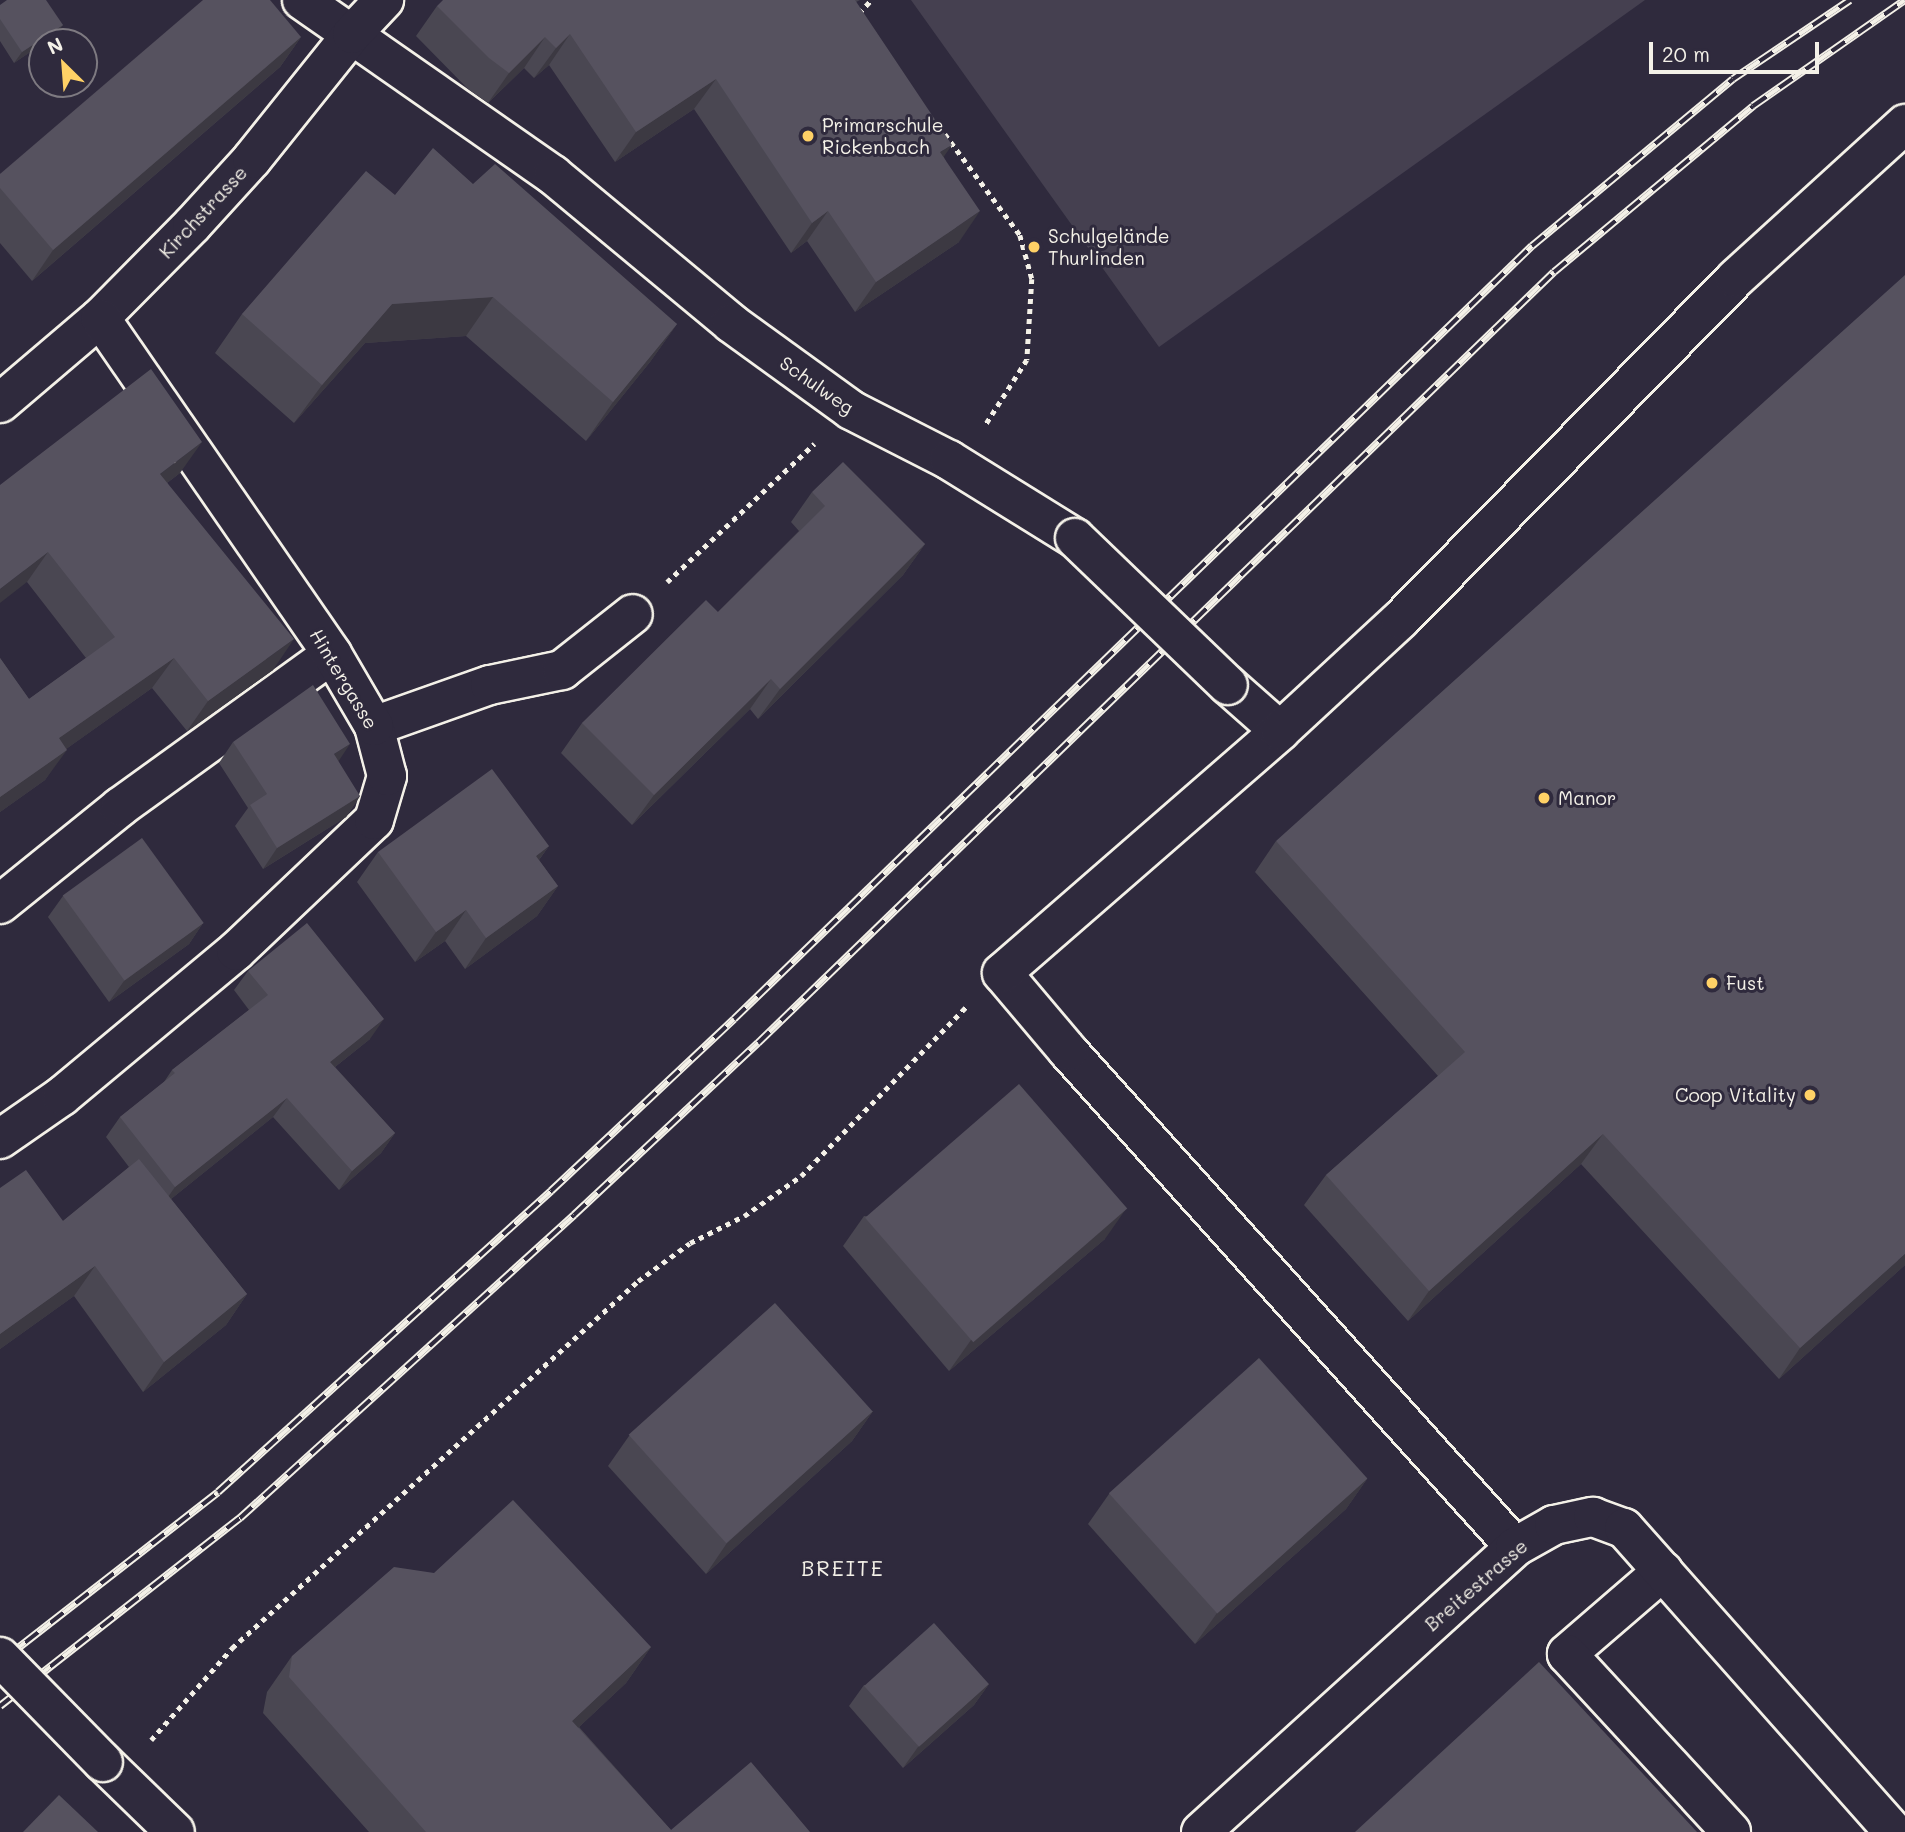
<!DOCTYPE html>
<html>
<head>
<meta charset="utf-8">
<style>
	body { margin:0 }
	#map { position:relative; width:1905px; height:1832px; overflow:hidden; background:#2f2a3d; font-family:Mali,sans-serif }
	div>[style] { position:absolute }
	.green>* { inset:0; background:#454050 }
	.path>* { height:4.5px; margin-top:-2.25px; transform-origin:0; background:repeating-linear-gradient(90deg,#f4f1e8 0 5px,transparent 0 10px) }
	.roads { filter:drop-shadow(2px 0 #f4f1e8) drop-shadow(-2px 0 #f4f1e8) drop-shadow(0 2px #f4f1e8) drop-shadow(0 -2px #f4f1e8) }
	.minor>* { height:38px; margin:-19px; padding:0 19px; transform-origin:19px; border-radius:19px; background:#2f2a3d }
	.rail>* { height:8px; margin-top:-4px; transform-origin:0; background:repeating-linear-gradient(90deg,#2f2a3d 0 16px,#f4f1e8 0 32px); box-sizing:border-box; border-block:2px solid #f4f1e8 }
	.bridges { filter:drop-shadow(2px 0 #f4f1e8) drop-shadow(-2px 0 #f4f1e8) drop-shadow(0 2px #f4f1e8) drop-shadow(0 -2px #f4f1e8) }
	.minor-bridge>* { height:38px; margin:-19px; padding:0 19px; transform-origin:19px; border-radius:19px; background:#2f2a3d }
	.wall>* { inset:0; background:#4a4752 }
	.shaded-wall>* { inset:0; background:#3c3942 }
	.building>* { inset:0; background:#56525f; transform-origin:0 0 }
	.dots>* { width:19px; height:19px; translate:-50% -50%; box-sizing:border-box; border:4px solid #2f2a3d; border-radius:50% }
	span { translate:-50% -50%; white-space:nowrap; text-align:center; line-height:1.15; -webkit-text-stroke:6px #2f2a3d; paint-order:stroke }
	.poi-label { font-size:19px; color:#f4f1e8 }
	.left { translate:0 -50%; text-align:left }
	.right { translate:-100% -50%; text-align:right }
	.street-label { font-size:19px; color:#f4f1e8 }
	.neighbourhood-label { font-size:21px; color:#f4f1e8; letter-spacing:2px }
	.north { position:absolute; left:28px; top:28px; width:70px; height:70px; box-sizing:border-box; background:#2f2a3d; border:2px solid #7e7a81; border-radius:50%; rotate:335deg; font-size:19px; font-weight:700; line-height:28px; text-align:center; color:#f4f1e8 }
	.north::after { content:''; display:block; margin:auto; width:24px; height:32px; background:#ffd166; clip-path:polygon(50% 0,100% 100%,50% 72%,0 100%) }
	.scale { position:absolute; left:1649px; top:42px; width:170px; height:32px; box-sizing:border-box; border:4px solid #f4f1e8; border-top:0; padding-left:9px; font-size:21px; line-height:24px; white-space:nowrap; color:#f4f1e8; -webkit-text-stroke:5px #2f2a3d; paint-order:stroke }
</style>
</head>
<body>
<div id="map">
	<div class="green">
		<i style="clip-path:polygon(911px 0,1645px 0,1159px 347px)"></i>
	</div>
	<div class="path">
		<i style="left:859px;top:13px;width:18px;rotate:-47deg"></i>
		<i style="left:945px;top:134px;width:126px;rotate:53.4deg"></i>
		<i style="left:1020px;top:235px;width:46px;rotate:74.7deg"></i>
		<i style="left:1032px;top:279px;width:81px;rotate:93.5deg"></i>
		<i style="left:1027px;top:360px;width:78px;rotate:122.5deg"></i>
		<i style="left:667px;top:582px;width:202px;rotate:-43.2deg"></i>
		<i style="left:151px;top:1740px;width:123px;rotate:-48.6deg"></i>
		<i style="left:232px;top:1648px;width:547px;rotate:-42.11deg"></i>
		<i style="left:638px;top:1281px;width:64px;rotate:-36.2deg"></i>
		<i style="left:690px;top:1243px;width:60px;rotate:-26.6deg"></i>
		<i style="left:744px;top:1216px;width:70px;rotate:-35.1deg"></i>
		<i style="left:801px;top:1176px;width:236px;rotate:-45.7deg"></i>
	</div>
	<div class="roads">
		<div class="minor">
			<i style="left:302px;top:0;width:306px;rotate:34.9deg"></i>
			<i style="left:553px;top:175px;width:231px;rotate:39.7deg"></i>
			<i style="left:731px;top:323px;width:148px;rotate:35.9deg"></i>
			<i style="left:851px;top:410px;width:110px;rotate:27deg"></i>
			<i style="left:949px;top:460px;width:148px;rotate:31.8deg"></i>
			<i style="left:0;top:403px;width:131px;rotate:-40.4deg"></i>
			<i style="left:100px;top:318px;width:131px;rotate:-45.3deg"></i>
			<i style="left:192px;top:225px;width:89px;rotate:-47.7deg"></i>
			<i style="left:252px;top:159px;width:160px;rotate:-51.3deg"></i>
			<i style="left:352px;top:34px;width:47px;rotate:-46.7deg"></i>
			<i style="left:1228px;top:685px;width:69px;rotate:41.5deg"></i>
			<i style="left:374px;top:726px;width:123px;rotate:-19.5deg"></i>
			<i style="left:490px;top:685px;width:74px;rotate:-11.8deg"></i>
			<i style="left:562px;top:670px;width:90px;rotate:-38.3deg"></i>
			<i style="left:0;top:904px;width:154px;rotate:-38.9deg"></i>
			<i style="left:120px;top:807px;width:261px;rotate:-35.8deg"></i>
			<i style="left:0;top:1139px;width:75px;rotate:-34.7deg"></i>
			<i style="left:62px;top:1096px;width:226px;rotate:-39.8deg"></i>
			<i style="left:236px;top:951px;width:190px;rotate:-43.5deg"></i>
			<i style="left:374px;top:820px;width:46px;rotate:-73.5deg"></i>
			<i style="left:387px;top:776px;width:52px;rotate:-104.6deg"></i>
			<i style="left:374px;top:726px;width:83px;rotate:-120.3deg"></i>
			<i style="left:332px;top:654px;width:408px;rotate:-124.6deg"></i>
			<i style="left:1515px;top:1547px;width:668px;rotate:-132.03deg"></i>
			<i style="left:1068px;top:1051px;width:102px;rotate:-130.2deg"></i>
			<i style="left:1002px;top:973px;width:369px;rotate:-41deg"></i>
			<i style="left:1280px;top:731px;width:163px;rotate:-42.8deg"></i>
			<i style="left:1400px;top:620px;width:479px;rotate:-45.5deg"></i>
			<i style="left:1736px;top:278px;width:229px;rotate:-42.3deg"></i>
			<i style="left:1663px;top:1571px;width:127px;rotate:139.2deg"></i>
			<i style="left:1567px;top:1654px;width:242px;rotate:47.3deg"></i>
			<i style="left:103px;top:1762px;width:100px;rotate:44.2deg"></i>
			<i style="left:1201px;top:1832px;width:424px;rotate:-42.2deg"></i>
			<i style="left:1515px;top:1547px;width:45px;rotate:-29.4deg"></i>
			<i style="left:1554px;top:1525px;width:40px;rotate:-12deg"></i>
			<i style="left:1593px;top:1517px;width:33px;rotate:20deg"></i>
			<i style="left:1624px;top:1528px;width:407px;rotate:48.4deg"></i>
		</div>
	</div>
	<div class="rail">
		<i style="left:0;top:1662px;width:276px;rotate:-37.9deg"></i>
		<i style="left:218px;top:1492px;width:449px;rotate:-42.1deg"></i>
		<i style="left:551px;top:1191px;width:251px;rotate:-43.2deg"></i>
		<i style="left:734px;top:1019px;width:1111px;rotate:-44.09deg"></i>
		<i style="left:1532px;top:246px;width:261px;rotate:-39.7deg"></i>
		<i style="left:1733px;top:79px;width:141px;rotate:-34deg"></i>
		<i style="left:0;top:1706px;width:305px;rotate:-38.1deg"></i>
		<i style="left:240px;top:1518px;width:451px;rotate:-42.2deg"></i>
		<i style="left:574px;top:1215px;width:252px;rotate:-43.1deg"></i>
		<i style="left:758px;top:1043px;width:1108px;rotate:-44.09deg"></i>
		<i style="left:1554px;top:272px;width:259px;rotate:-39.8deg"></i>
		<i style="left:1753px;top:106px;width:185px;rotate:-34.9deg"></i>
	</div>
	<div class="bridges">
		<div class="minor-bridge">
			<i style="left:1075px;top:538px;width:212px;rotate:43.9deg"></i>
			<i style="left:0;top:1657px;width:147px;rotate:45.6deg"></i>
		</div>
	</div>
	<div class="wall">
		<i style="clip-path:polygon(860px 0,856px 2px,944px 157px,959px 242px,855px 312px,807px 241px,791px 253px,694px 109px,615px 162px,549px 65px,534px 78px,524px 68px,488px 103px,468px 89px,416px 36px,437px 6px)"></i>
		<i style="clip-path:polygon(0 5px,63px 25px,55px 35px,42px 42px,42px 44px,14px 63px,0 41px)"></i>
		<i style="clip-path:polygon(301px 37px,280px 67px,32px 281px,0 243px,0 174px)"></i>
		<i style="clip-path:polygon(473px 184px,677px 324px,650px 362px,586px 441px,466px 336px,365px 343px,294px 423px,215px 353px,242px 314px,395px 195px)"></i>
		<i style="clip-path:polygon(180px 473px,167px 483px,273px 670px,187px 731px,152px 688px,66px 749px,45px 780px,0 812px,0 658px,29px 699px,86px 658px,27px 582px,0 485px)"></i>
		<i style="clip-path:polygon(812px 492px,925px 544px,903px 575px,758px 719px,750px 709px,632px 825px,561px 753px,582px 723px,718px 612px,799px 531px,791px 522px)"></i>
		<i style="clip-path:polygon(233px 742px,360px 796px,346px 817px,263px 869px,235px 826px,248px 808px,219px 763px)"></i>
		<i style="clip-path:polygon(1276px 841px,1905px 1265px,1779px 1379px,1581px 1164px,1408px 1321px,1304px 1205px,1326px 1175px,1438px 1076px,1255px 872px)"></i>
		<i style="clip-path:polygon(549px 846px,539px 860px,558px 886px,537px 916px,465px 969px,445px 941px,415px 962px,357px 882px,378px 852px)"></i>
		<i style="clip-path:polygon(63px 896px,203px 923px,189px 944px,109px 1002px,48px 917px)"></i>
		<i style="clip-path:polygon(248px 971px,370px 1039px,335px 1067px,395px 1133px,381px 1153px,339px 1190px,273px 1117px,171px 1199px,247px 1294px,226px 1325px,143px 1392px,74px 1296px,0 1349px,0 1188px,63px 1221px,129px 1167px,106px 1137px,120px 1117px,164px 1082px,172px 1070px,249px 1010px,234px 990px)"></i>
		<i style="clip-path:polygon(864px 1216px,1105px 1239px,949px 1371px,843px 1246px)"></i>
		<i style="clip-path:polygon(873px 1411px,852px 1441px,706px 1574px,608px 1466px,629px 1436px)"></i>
		<i style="clip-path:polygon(1367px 1479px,1346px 1509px,1195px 1644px,1088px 1524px,1109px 1494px)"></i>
		<i style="clip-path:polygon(651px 1647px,626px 1683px,579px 1727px,671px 1830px,810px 1832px,369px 1832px,263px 1713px,267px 1692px,292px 1656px)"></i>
		<i style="clip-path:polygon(989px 1684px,974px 1705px,903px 1768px,849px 1706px,864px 1685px)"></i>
	</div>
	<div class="shaded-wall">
		<i style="clip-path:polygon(63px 25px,55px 35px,45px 42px,42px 42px,42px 44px,14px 63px,22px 52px)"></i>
		<i style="clip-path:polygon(570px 34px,549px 65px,534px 78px,556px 48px)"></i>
		<i style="clip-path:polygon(301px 37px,280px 67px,32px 281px,53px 250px)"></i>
		<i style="clip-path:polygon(545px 37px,524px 68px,488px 103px,509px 73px)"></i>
		<i style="clip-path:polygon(716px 79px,694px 109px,615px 162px,636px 132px)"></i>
		<i style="clip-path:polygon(952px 145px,931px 175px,940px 152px)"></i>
		<i style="clip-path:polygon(828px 211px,807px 241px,791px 253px,812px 223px)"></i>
		<i style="clip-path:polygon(980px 211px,959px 242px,855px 312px,876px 282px)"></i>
		<i style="clip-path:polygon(493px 297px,466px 336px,365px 343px,294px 423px,322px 385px,392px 304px)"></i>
		<i style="clip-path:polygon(677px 324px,650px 362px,586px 441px,613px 402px)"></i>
		<i style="clip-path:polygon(202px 442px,180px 473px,139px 504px,160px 474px)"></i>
		<i style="clip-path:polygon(925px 544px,903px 575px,758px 719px,780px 689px)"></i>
		<i style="clip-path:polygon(48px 552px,27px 582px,0 603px,0 589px)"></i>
		<i style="clip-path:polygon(294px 639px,273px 670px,187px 731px,208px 701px)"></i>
		<i style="clip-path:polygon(174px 658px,152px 688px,38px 769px,59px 738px)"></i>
		<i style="clip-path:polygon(771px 679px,750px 709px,632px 825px,654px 795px)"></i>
		<i style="clip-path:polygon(350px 744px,336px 765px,334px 754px)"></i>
		<i style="clip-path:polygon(67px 750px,45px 780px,0 812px,0 797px)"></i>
		<i style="clip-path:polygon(360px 796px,346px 817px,263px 869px,277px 848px)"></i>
		<i style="clip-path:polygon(549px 846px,527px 876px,536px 856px)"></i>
		<i style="clip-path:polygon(558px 886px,537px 916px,465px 969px,486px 938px)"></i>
		<i style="clip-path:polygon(466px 910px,445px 941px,415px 962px,436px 932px)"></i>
		<i style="clip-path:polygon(203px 923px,189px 944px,109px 1002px,124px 981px)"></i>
		<i style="clip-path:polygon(384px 1019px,370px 1039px,316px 1082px,330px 1062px)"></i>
		<i style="clip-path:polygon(287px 1098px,273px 1117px,161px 1207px,175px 1187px)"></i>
		<i style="clip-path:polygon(395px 1133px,381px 1153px,339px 1190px,352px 1171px)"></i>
		<i style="clip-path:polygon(1603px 1134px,1581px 1164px,1408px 1321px,1429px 1291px)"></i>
		<i style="clip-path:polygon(1126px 1209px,1105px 1239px,949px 1371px,971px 1340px)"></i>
		<i style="clip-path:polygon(1905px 1254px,1905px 1265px,1779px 1379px,1800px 1348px)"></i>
		<i style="clip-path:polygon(95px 1266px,74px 1296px,0 1349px,0 1334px)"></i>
		<i style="clip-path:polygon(247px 1294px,226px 1325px,143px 1392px,164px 1362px)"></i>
		<i style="clip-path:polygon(873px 1411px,852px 1441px,706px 1574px,727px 1543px)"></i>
		<i style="clip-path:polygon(1367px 1479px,1346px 1509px,1195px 1644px,1217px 1613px)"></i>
		<i style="clip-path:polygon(651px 1647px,626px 1683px,547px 1757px,572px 1721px)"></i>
		<i style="clip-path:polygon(989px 1684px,974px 1705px,903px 1768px,918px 1747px)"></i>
	</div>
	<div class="building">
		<i style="clip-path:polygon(7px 0,46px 0,63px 25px,22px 52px,0 19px,0 5px)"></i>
		<i style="clip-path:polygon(203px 0,270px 0,301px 37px,53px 250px,0 188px,0 174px)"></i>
		<i style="clip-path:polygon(443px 0,855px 0,952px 145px,940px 152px,980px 211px,876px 282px,828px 211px,812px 223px,716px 79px,636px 132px,570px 34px,556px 48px,545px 37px,509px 73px,489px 58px,437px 6px)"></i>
		<i style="clip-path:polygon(433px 148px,473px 184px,495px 164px,677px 324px,613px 402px,493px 297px,392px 304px,322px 385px,242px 314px,366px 171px,395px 195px)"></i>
		<i style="clip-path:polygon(1905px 275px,1905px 1254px,1800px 1348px,1603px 1134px,1429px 1291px,1326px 1175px,1465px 1052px,1276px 841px)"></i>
		<i style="clip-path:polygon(151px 369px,202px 442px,160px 474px,294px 639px,208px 701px,174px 658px,59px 738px,67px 750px,0 797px,0 658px,29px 699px,115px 637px,48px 552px,0 589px,0 485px)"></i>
		<i style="clip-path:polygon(843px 462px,925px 544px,780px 689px,771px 679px,654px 795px,582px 723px,706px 600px,718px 612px,825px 506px,812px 492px)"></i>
		<i style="clip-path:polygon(313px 685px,350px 744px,334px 754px,360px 796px,277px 848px,250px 805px,267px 794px,233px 742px)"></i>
		<i style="clip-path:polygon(492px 769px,549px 846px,536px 856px,558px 886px,486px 938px,466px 910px,436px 932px,378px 852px)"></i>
		<i style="left:142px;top:838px;width:105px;height:98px;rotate:54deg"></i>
		<i style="clip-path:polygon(307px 923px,384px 1019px,330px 1062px,395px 1133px,352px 1171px,287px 1098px,175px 1187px,120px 1117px,175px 1073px,172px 1070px,268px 995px,248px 971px)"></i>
		<i style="left:1019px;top:1084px;width:165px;height:204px;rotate:49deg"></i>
		<i style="clip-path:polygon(139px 1159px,247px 1294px,164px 1362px,95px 1266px,0 1334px,0 1188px,26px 1170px,63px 1221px)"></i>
		<i style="left:775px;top:1303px;width:146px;height:197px;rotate:48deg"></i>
		<i style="left:1259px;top:1358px;width:162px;height:202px;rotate:48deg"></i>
		<i style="clip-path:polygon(513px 1500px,651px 1647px,572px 1721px,671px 1830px,751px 1762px,810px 1832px,426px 1832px,289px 1677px,292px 1656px,394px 1567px,434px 1573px)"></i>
		<i style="left:934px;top:1623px;width:82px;height:94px;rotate:48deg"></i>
		<i style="clip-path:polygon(1539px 1662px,1697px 1832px,1355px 1832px)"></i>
		<i style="clip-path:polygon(59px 1795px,98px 1832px,23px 1832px)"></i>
	</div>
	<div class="dots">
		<i style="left:808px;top:136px;background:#ffd166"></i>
		<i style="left:1034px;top:247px;background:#ffd166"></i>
		<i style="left:1544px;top:798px;background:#ffd166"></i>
		<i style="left:1712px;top:983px;background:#ffd166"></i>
		<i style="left:1810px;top:1095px;background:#ffd166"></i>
	</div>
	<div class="poi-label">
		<span class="left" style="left:822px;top:136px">Primarschule<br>Rickenbach</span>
		<span class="left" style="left:1048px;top:247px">Schulgelände<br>Thurlinden</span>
		<span class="left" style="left:1558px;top:798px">Manor</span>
		<span class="left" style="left:1726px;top:983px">Fust</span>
		<span class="right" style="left:1796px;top:1095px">Coop Vitality</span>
	</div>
	<div class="street-label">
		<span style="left:203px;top:212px;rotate:-47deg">Kirchstrasse</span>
		<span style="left:817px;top:385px;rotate:35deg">Schulweg</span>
		<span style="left:344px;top:679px;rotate:59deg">Hintergasse</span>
		<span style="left:1476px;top:1585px;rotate:-41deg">Breitestrasse</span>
	</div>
	<div class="neighbourhood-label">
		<span style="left:843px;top:1568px">BREITE</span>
	</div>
	<div class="north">N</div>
	<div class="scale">20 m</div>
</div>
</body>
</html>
